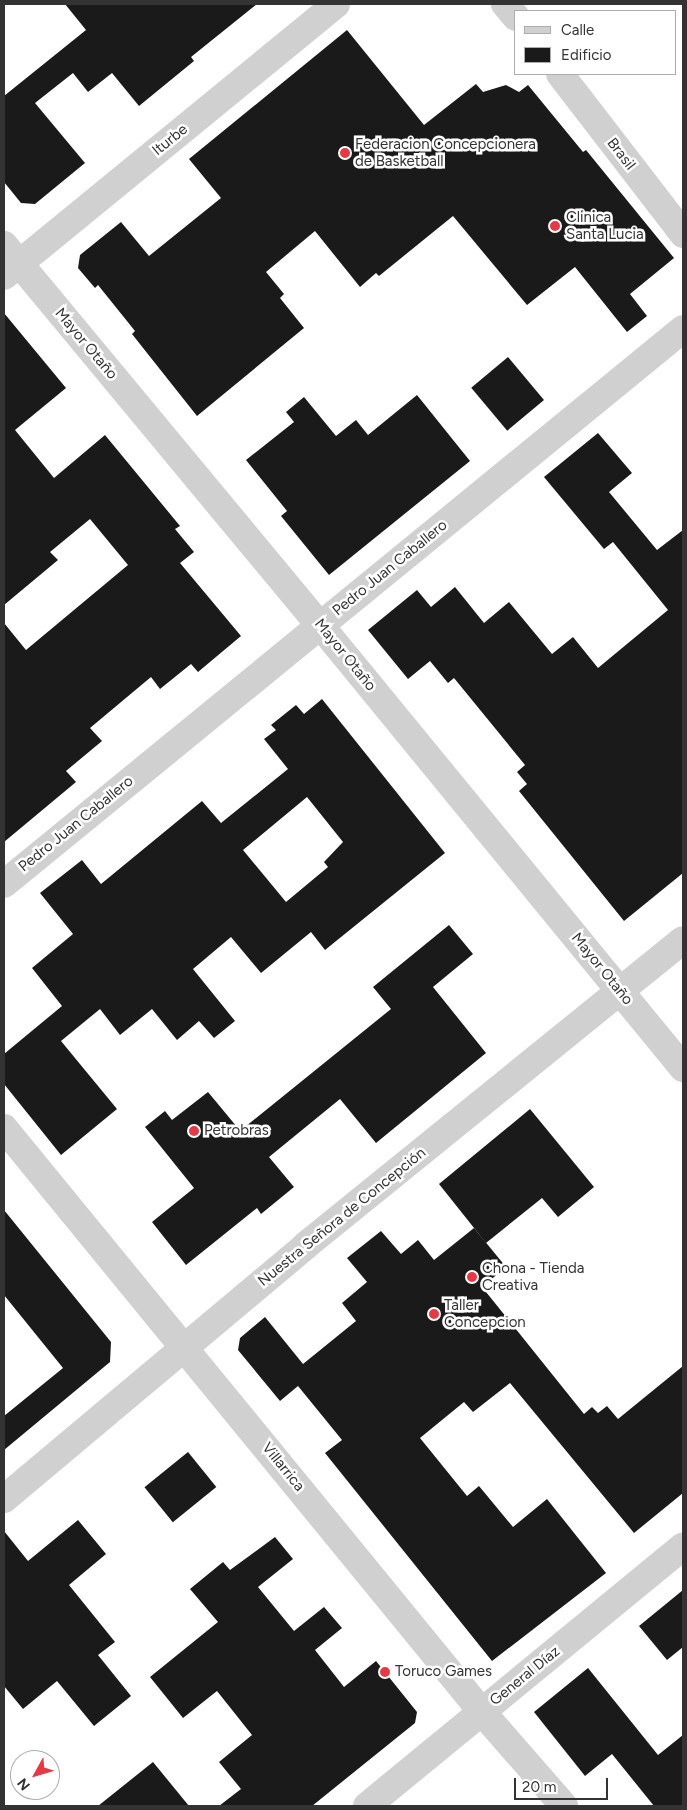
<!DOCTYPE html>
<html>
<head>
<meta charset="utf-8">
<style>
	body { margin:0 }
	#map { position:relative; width:687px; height:1810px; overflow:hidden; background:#fff; font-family:Figtree,sans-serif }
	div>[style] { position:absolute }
	.building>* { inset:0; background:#1a1a1a; transform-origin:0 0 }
	.street>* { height:28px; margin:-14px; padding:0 14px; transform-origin:14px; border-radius:14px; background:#d0d0d0 }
	.dots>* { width:14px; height:14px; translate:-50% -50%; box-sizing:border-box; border:2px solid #fff; border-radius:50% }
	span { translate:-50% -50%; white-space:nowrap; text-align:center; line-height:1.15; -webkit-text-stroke:5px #fff; paint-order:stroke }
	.street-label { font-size:15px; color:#333 }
	.poi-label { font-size:15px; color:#333 }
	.left { translate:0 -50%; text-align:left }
	.frame { position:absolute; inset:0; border:5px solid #333; pointer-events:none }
	.legend { position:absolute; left:514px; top:10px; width:162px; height:65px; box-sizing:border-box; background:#fff; border:1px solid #adadad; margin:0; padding:6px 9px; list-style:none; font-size:15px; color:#333 }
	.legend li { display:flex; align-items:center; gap:10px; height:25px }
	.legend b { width:25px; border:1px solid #adadad }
	.north { position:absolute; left:10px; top:1750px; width:50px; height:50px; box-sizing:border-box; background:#fff; border:1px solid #adadad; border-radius:50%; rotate:231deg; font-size:14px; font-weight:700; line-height:20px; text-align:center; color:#333 }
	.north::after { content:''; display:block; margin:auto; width:18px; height:22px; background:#e63946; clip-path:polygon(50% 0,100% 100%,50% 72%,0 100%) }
	.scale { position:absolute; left:514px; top:1778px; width:94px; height:22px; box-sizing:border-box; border:2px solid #333; border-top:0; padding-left:6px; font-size:15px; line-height:18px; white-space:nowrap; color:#333; -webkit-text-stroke:4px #fff; paint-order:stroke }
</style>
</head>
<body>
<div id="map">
	<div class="building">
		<i style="clip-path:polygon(65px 4px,257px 4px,191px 57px,194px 61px,139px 106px,112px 73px,88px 92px,73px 73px,35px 103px,85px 163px,35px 204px,21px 203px,4px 182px,4px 96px,86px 30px)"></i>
		<i style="clip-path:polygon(347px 30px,424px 125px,476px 84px,483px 92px,506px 85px,519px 92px,528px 85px,583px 152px,586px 150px,674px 258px,630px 294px,647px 316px,627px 332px,575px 267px,527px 305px,453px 216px,379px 276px,376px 273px,360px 287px,315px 231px,266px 272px,284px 294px,280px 298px,304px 328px,197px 416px,132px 334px,135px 331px,98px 285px,95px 288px,78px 268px,80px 255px,121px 222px,149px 256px,221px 198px,189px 159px)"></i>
		<i style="clip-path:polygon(4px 313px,66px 388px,15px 430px,54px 478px,105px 435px,180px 526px,175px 529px,194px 552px,180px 563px,241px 636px,198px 672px,191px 664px,160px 689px,151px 677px,90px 728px,102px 741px,66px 771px,76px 782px,4px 842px,4px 623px,26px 650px,128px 565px,90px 519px,50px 552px,58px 560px,4px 605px)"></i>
		<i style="left:508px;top:357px;width:56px;height:48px;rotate:50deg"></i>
		<i style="clip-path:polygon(417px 395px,470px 461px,329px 575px,281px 516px,287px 511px,246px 460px,294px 422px,286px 412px,304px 397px,336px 436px,356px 420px,368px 435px)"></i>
		<i style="clip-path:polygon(598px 433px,632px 473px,609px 492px,657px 550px,683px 530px,683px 873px,624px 921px,519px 791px,527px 784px,517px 772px,525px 765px,454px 678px,448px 683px,430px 661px,408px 679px,368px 630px,417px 590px,431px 607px,455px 587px,484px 623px,509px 602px,552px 654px,573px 637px,598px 668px,668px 610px,613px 542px,604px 549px,544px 477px)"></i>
		<i style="clip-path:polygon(evenodd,322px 699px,445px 853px,325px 950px,311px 932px,261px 973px,231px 937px,193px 969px,235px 1021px,214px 1038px,199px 1021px,177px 1040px,152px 1009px,120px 1035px,100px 1009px,61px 1041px,117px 1109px,61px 1155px,4px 1084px,4px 1054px,62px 1006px,32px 968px,73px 934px,40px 893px,82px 860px,101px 884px,202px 801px,221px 823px,288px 769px,264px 739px,276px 730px,271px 725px,296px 705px,304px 714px,322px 699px,307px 797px,343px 842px,324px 862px,328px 867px,286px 902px,243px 850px,307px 797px)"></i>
		<i style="clip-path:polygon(449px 925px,473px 954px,433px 987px,486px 1053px,376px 1143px,340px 1099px,269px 1157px,294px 1187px,261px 1214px,257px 1208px,186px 1265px,152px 1222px,194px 1188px,145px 1127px,165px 1111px,172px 1120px,208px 1092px,237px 1127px,241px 1123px,245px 1127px,391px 1009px,373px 987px)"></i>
		<i style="clip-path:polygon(530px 1109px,594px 1187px,558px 1217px,542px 1198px,486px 1243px,439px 1184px)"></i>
		<i style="clip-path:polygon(4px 1210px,111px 1342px,110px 1362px,4px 1450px,4px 1416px,63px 1368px,4px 1295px)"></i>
		<i style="clip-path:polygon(474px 1228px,506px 1267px,482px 1287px,584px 1414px,592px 1407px,598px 1413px,607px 1406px,618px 1419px,683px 1366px,683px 1493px,634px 1533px,510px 1383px,473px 1412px,464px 1402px,420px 1438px,467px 1496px,479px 1486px,513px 1527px,547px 1499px,606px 1573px,492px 1661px,325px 1453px,342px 1440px,298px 1386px,280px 1401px,238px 1350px,240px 1338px,265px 1317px,303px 1364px,356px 1321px,342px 1303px,367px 1282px,347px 1258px,381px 1231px,401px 1254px,418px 1240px,434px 1260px)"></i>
		<i style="left:188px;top:1452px;width:45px;height:56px;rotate:51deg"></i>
		<i style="clip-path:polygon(78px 1520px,106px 1554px,69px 1585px,115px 1642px,98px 1655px,131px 1696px,94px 1726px,57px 1681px,23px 1709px,4px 1686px,4px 1531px,28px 1561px)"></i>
		<i style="clip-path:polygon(275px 1537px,293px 1559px,258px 1587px,294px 1631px,324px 1607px,342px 1628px,315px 1650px,344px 1687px,376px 1661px,417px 1712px,415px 1723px,312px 1806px,219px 1806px,241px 1789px,219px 1762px,252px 1735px,217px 1691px,183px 1718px,150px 1677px,218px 1622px,190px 1589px,223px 1562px,230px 1570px)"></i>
		<i style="clip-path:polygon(683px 1590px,683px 1647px,667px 1660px,639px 1626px)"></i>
		<i style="clip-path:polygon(588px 1668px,658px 1755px,683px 1735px,683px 1806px,654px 1806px,612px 1754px,585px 1776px,534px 1712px)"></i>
		<i style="clip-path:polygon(153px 1762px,189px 1806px,98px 1806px)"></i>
	</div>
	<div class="street">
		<i style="left:505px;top:4px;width:17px;rotate:50deg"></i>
		<i style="left:560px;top:74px;width:202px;rotate:52.4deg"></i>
		<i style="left:4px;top:245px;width:494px;rotate:50.3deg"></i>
		<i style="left:320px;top:625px;width:573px;rotate:50.67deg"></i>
		<i style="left:4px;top:276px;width:429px;rotate:-39.3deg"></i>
		<i style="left:4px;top:884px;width:877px;rotate:-39.26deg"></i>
		<i style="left:4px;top:1128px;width:755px;rotate:50.7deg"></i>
		<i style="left:482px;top:1712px;width:125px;rotate:48.9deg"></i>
		<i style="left:4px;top:1499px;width:393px;rotate:-40deg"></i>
		<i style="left:305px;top:1246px;width:486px;rotate:-39deg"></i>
		<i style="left:367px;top:1806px;width:409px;rotate:-39.4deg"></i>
	</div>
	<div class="dots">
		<i style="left:345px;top:153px;background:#e63946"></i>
		<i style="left:555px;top:226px;background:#e63946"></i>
		<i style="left:194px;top:1131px;background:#e63946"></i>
		<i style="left:472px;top:1277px;background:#e63946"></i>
		<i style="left:434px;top:1314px;background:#e63946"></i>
		<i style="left:385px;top:1672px;background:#e63946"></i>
	</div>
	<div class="street-label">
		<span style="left:170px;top:140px;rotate:-39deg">Iturbe</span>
		<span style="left:621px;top:154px;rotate:52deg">Brasil</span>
		<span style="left:86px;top:344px;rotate:50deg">Mayor Otaño</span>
		<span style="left:390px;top:568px;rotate:-39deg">Pedro Juan Caballero</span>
		<span style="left:345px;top:655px;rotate:51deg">Mayor Otaño</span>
		<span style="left:76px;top:824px;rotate:-39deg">Pedro Juan Caballero</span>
		<span style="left:602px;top:969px;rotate:51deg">Mayor Otaño</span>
		<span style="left:342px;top:1217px;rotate:-39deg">Nuestra Señora de Concepción</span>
		<span style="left:283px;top:1467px;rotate:51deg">Villarrica</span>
		<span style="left:525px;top:1676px;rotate:-39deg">General Díaz</span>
	</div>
	<div class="poi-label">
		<span class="left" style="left:355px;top:153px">Federacion Concepcionera<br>de Basketball</span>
		<span class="left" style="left:566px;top:226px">Clinica<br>Santa Lucia</span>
		<span class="left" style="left:204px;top:1131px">Petrobras</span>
		<span class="left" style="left:482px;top:1277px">Chona - Tienda<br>Creativa</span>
		<span class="left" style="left:444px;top:1314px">Taller<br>Concepcion</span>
		<span class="left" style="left:395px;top:1672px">Toruco Games</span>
	</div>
	<div class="frame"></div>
	<ul class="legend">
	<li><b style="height:6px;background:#d0d0d0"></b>Calle</li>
	<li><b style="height:14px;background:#1a1a1a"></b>Edificio</li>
	</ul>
	<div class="north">N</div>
	<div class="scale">20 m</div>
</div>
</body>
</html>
